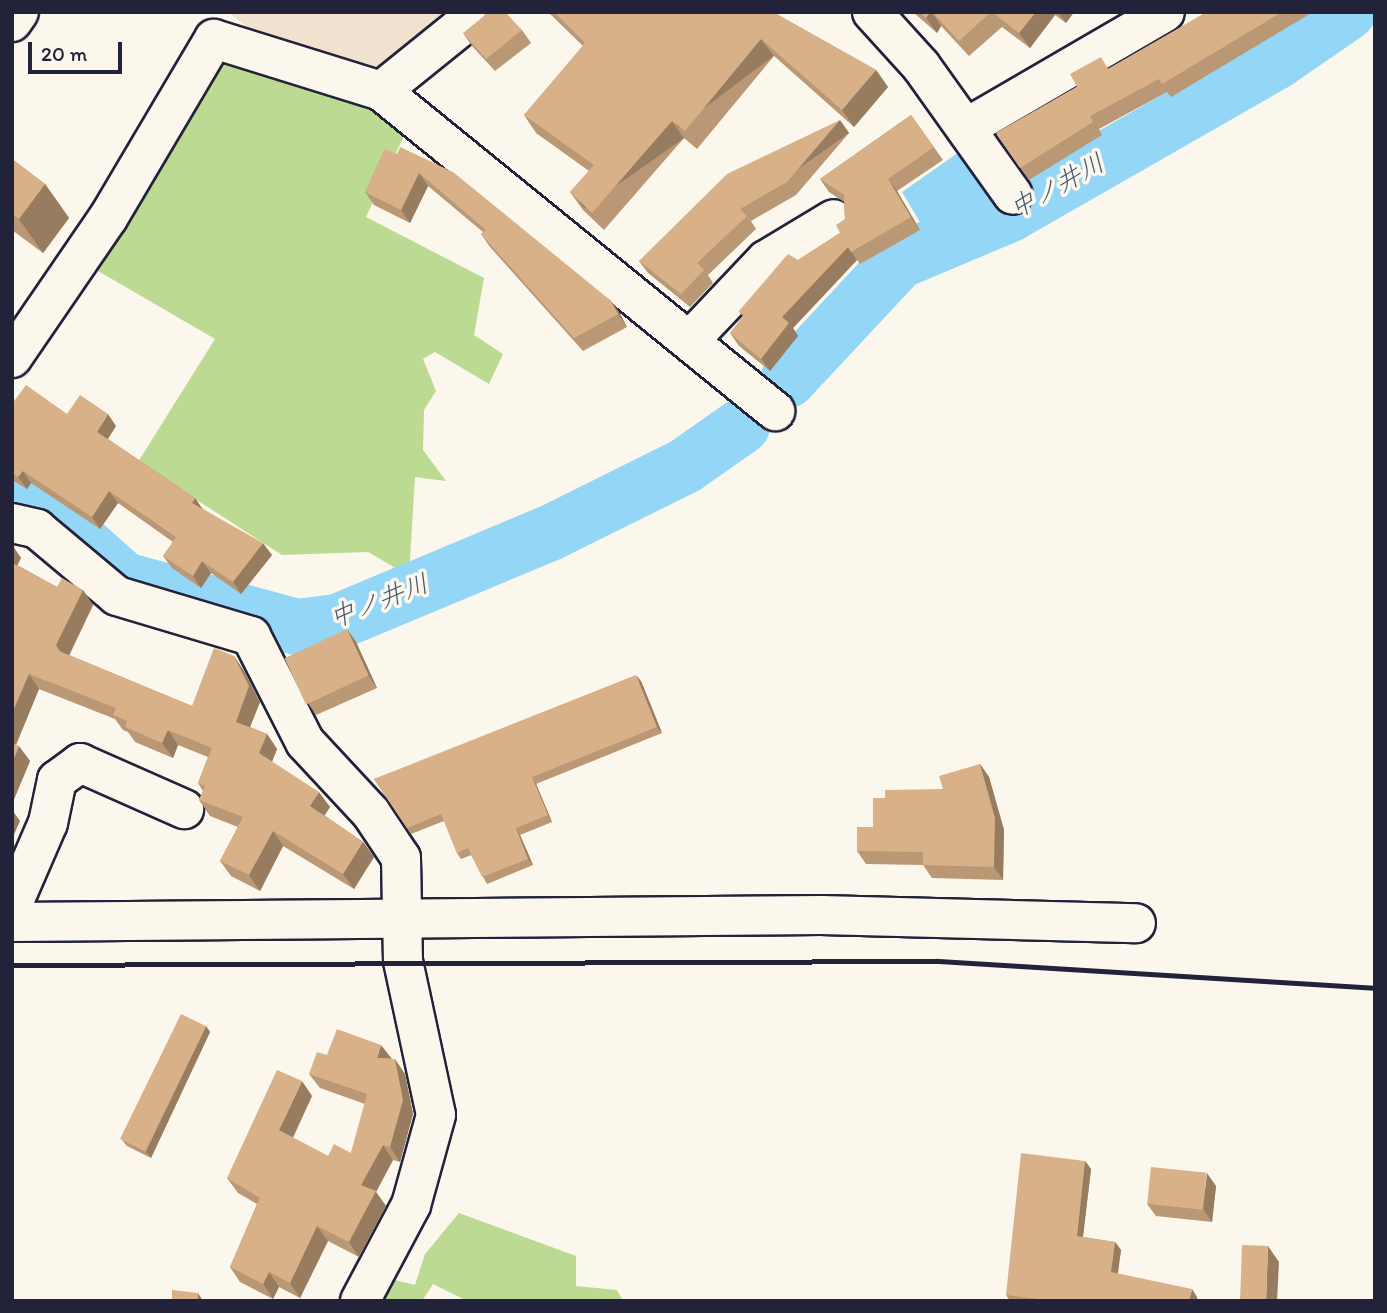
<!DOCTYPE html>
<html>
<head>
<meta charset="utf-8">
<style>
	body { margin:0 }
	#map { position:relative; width:1387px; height:1313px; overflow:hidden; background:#fbf7ec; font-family:Itim,"Klee One",sans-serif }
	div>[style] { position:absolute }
	.built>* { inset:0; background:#f0e2ce }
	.green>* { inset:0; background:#bcda92 }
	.water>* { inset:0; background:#93d6f5 }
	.river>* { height:56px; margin:-28px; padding:0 28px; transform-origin:28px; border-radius:28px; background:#93d6f5 }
	.roads { filter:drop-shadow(2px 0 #22223b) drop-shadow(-2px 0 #22223b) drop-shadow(0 2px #22223b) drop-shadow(0 -2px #22223b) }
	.minor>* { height:38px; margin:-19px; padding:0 19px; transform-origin:19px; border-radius:19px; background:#fbf7ec }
	.rail>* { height:5px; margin:-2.5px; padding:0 2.5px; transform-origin:2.5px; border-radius:2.5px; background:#22223b }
	.wall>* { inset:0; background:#ba9876 }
	.shaded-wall>* { inset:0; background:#977c60; transform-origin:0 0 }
	.building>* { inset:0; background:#d8b189; transform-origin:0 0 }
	span { translate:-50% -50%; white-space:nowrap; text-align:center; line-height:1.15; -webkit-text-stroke:7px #fbf7ec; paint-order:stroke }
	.water-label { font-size:26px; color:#445873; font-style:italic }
	.frame { position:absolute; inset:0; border:14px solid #22223b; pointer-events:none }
	.scale { position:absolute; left:28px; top:42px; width:94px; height:32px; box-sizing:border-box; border:4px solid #22223b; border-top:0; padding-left:9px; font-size:21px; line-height:24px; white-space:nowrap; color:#22223b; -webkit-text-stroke:5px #fbf7ec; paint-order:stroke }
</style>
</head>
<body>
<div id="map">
	<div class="built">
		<i style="clip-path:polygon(228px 12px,464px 12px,382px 71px,252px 31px)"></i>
	</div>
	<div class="green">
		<i style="clip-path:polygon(236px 59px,343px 97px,407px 129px,366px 217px,484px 278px,474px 335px,503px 354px,489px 384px,435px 352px,423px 359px,436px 391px,424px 410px,423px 450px,446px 481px,415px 477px,409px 576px,368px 552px,282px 555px,138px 462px,215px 339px,93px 268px,214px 68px)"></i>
		<i style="clip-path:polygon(459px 1213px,576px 1256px,576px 1286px,617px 1290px,623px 1301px,467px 1301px,433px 1284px,422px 1301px,369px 1301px,387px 1278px,415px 1285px,425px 1254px)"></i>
	</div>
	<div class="water">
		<i style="clip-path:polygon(962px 150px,997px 201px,924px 229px,902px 192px)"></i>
	</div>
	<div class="river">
		<i style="left:788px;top:380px;width:163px;rotate:-47deg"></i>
		<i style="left:899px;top:261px;width:121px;rotate:-22.9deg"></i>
		<i style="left:1010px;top:214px;width:308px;rotate:-29.8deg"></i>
		<i style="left:1277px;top:61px;width:86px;rotate:-34.6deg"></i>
		<i style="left:12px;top:505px;width:39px;rotate:13deg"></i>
		<i style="left:50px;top:514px;width:99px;rotate:41.7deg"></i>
		<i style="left:124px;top:580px;width:179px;rotate:15.2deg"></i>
		<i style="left:297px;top:627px;width:40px;rotate:-7.1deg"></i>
		<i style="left:337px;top:622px;width:233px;rotate:-22.7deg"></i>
		<i style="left:552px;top:532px;width:148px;rotate:-26.4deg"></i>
		<i style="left:685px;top:466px;width:70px;rotate:-35.1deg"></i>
	</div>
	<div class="roads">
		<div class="minor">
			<i style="left:872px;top:12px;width:73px;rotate:47.8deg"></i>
			<i style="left:921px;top:66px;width:158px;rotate:54.5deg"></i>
			<i style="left:12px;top:22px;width:12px;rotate:-55deg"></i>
			<i style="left:381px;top:91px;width:126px;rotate:-38.9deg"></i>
			<i style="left:966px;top:128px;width:230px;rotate:-30.2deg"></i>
			<i style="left:691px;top:339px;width:109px;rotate:-46.5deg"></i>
			<i style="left:766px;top:260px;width:79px;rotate:-31.1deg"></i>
			<i style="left:12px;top:358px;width:170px;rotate:-55.6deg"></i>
			<i style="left:108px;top:218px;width:208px;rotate:-59.4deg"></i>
			<i style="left:214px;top:39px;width:175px;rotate:17.3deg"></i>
			<i style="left:381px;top:91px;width:508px;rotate:39.08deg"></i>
			<i style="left:12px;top:523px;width:26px;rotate:13deg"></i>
			<i style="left:37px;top:529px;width:104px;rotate:39.9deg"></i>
			<i style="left:117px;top:596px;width:140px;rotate:16.6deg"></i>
			<i style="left:251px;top:636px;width:119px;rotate:63deg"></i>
			<i style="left:305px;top:742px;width:97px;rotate:47.1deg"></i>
			<i style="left:371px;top:813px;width:54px;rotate:56.3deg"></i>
			<i style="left:401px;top:858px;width:103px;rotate:88.9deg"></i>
			<i style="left:403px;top:961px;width:157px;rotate:77.9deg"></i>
			<i style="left:436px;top:1115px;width:93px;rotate:105.5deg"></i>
			<i style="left:411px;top:1205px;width:109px;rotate:118deg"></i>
			<i style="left:12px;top:906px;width:90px;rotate:-66.6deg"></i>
			<i style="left:48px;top:823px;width:44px;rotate:-78.2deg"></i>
			<i style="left:57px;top:780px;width:29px;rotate:-36deg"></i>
			<i style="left:80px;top:763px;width:114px;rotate:23.9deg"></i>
			<i style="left:12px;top:922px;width:809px;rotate:-0.5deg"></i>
			<i style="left:821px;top:915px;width:315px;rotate:1.5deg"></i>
		</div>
	</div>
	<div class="rail">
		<i style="left:12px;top:965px;width:925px;rotate:-0.25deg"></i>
		<i style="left:937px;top:961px;width:439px;rotate:3.5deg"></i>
	</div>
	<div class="wall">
		<i style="clip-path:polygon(548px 12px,773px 12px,876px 70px,888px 87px,854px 127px,774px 56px,697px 149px,684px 138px,604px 230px,583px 210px,570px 192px,589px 171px,536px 133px,524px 115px,583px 46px)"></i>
		<i style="clip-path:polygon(913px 12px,1074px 12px,1066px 23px,1055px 15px,1030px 48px,1002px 27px,969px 56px,941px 26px,937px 33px)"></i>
		<i style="clip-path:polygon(1207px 12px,1313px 12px,1171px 97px,1167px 92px,1099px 129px,1102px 135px,1029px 180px,996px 133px)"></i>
		<i style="clip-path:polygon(522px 30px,531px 43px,495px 71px,472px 46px,463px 33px)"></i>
		<i style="clip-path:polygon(911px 115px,943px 160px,897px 191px,920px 230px,860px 264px,857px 260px,793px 328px,798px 336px,770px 371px,739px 346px,730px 333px,743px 317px,739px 311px,798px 260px,840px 233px,845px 219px,844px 202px,829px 192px,820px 179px)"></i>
		<i style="clip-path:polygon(849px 133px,796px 195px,751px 221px,756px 229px,708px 275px,713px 283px,690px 307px,648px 273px,639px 261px)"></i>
		<i style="clip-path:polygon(385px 149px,610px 300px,619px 312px,627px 327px,583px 351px,490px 247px,481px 234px,483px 232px,428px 186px,410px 223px,374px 205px,365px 192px)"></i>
		<i style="clip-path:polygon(12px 159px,45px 184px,69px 218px,43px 253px,12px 230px)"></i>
		<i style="clip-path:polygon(12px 404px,67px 414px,116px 426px,108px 439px,195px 498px,202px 508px,272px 555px,241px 594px,211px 573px,201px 588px,172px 568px,163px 556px,173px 542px,118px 503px,100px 529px,31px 483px,27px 489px,12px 480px)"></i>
		<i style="clip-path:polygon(12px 545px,21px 558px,17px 565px,57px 587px,83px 590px,93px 605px,69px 655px,192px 706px,234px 656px,244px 671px,260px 702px,250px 727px,267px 734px,277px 749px,272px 762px,330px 807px,324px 815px,363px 842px,374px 857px,354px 889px,283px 846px,260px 891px,231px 876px,220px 861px,238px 827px,210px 816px,199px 800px,203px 791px,198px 783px,208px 757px,178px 745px,173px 758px,135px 742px,128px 732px,123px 730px,115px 719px,39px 689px,16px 745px,30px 761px,12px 804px)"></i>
		<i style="clip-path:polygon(347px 629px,356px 642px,377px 688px,316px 715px,307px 702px)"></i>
		<i style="clip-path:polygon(641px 681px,662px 733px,536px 784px,552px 822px,520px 835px,533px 865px,487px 884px,471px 855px,461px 859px,457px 853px,444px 821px,411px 834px,374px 779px)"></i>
		<i style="clip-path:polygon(980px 764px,989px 777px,1004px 830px,1003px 880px,932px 878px,923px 865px,866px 864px,857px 851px,873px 827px,885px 798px,943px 789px)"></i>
		<i style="clip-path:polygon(206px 1026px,210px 1032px,151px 1158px,127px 1146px,122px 1140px)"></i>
		<i style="clip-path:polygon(327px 1055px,391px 1059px,405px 1074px,413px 1114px,400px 1162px,393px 1160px,376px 1192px,386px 1206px,359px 1257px,328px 1241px,300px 1298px,279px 1287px,273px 1299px,240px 1282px,230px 1267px,257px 1204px,238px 1193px,227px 1178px,312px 1096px,293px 1138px,328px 1156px,351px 1153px,365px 1104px,320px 1088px,309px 1074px)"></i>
		<i style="clip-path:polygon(1085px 1161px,1091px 1169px,1083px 1237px,1115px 1242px,1121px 1250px,1117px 1274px,1197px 1297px,1197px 1301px,1010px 1301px,1006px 1295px)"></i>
		<i style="clip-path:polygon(1216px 1186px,1212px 1222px,1156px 1216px,1147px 1204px)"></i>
	</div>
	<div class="shaded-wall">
		<i style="clip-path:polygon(930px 12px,932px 12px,941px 26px,937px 33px,926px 18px)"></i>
		<i style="clip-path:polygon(1036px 12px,1053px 12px,1055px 15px,1030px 48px,1019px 33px)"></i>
		<i style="clip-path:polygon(1058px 12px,1074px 12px,1066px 23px)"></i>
		<i style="left:761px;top:39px;width:21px;height:119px;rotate:53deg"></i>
		<i style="clip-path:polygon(876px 70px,888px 87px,854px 127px,842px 110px)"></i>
		<i style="left:840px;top:120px;width:16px;height:82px;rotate:55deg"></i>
		<i style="left:672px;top:121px;width:21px;height:122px;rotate:55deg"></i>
		<i style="clip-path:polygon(419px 173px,428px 186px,410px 223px,401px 210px)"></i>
		<i style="clip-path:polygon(888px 179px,897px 191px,920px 230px,911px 217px)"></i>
		<i style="clip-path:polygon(45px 184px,69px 218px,43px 253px,19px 219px)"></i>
		<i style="clip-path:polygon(848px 247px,857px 260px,793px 328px,798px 336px,770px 371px,761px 359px,782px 317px)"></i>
		<i style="clip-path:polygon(610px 300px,619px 312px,627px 327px,618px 314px)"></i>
		<i style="clip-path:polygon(108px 414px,116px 426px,105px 443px,97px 432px)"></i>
		<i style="clip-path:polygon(23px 471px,31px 483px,27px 489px,18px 477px)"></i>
		<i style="clip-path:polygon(109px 491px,118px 503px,100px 529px,92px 517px)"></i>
		<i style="clip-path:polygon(195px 498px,203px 510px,192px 503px)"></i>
		<i style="clip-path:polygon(263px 543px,272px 555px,241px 594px,233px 582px)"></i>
		<i style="clip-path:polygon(12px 545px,21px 558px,15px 570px,12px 565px)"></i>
		<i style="clip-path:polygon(202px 561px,211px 573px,201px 588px,193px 576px)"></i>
		<i style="clip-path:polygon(83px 590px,93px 605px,67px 660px,56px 645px)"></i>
		<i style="clip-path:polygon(347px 629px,356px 642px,377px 688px,368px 675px)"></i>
		<i style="clip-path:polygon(234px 656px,244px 671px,260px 702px,246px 737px,236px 722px)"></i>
		<i style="clip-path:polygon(29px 674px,39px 689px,12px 754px,12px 713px)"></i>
		<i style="clip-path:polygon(636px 675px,641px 681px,662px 733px,657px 727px)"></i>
		<i style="clip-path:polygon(168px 730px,178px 745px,173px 758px,162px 743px)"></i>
		<i style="clip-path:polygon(267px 734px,277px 749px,269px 769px,259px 753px)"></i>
		<i style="clip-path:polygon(19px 746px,30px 761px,12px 804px,12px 763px)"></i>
		<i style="clip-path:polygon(980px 764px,989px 777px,1004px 830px,1003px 880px,994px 867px)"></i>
		<i style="clip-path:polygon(532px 777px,536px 784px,552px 822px,548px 815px)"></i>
		<i style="clip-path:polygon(319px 792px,330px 807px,321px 821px,310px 806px)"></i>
		<i style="clip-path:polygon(12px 810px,20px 821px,12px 839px)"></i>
		<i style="clip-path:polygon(516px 828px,520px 835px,533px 865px,528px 859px)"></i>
		<i style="clip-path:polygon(273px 831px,283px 846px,260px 891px,249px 875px)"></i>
		<i style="clip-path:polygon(363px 842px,374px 857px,354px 889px,343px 874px)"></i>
		<i style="clip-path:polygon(206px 1026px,210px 1032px,151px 1158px,146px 1152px)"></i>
		<i style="clip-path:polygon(381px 1045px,392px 1059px,377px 1058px)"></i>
		<i style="clip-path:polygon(395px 1059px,405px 1074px,413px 1114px,400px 1162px,390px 1147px)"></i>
		<i style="clip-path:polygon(302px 1081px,312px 1096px,289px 1145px,279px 1130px)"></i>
		<i style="clip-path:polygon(383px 1145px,393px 1160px,376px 1192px,386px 1206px,359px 1257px,349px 1242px,361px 1185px)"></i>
		<i style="clip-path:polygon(1085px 1161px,1091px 1169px,1082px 1244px,1077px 1236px)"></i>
		<i style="clip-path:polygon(1207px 1173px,1216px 1186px,1212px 1222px,1203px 1209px)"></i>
		<i style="clip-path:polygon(317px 1226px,328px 1241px,300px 1298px,290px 1283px)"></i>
		<i style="clip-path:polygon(1115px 1242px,1121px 1250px,1117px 1281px,1111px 1272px)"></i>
		<i style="clip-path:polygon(1268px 1246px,1279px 1262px,1277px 1301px,1266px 1301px)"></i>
		<i style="clip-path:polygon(269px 1272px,279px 1287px,273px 1299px,263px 1284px)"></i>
		<i style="clip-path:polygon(1192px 1289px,1197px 1297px,1197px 1301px,1189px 1301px)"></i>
		<i style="clip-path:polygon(198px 1293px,203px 1301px,197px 1301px)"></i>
	</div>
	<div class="building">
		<i style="clip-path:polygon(486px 12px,505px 12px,522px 30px,486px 59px,463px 33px,484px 16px)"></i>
		<i style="clip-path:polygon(554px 12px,773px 12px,876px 70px,842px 110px,761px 39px,685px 131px,672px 121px,592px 213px,570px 192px,594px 165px,524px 115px,585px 43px)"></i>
		<i style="clip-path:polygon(920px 12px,930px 12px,926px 18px)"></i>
		<i style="clip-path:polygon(932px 12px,991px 12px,959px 41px)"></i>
		<i style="clip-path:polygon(992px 12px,1036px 12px,1019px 33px)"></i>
		<i style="clip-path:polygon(1207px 12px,1282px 12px,1162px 84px,1159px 79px,1090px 116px,1093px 122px,1020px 168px,996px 133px,1077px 87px,1070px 74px,1101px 57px,1108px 69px)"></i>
		<i style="clip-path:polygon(911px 115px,934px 147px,888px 179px,911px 217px,851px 252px,848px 247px,782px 317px,789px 323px,761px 359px,730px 333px,744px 315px,739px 311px,788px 254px,798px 260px,840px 233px,836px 225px,845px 219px,844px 195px,820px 179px)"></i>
		<i style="clip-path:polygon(840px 120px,787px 182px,740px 209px,747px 216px,697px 263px,704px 270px,681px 294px,639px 261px,727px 174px)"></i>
		<i style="clip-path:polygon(400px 147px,453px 172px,610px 300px,618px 314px,574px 338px,481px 234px,486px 230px,419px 173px,401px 210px,365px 192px,385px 149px,397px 154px)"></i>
		<i style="clip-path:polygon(12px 159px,45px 184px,19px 219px,12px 214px)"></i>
		<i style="clip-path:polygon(26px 385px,67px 414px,80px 395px,108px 414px,97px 432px,195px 498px,192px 503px,263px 543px,233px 582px,202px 561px,193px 576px,163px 556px,176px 537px,109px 491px,92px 517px,23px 471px,18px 477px,12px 473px,12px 404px)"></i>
		<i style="clip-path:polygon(12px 563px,57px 587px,62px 578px,83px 590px,56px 645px,59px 651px,192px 706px,214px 648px,234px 656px,249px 686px,236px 722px,267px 734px,259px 753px,319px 792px,310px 806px,363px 842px,343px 874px,273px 831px,249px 875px,220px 861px,243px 817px,199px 800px,205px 786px,198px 783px,212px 748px,168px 730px,162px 743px,125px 727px,127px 721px,113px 715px,116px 708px,29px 674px,12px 713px)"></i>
		<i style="left:347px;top:629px;width:51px;height:69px;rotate:65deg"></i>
		<i style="clip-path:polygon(636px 675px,657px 727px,532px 777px,548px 815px,516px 828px,528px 859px,482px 877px,468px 848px,457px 853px,441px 814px,407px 828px,374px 779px)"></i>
		<i style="clip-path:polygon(12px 743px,19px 746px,12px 763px)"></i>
		<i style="clip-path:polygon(980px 764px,995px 818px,994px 867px,923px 865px,923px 852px,857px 851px,857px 827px,873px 827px,873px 798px,885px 798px,885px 790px,943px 789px,939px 776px)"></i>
		<i style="left:181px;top:1014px;width:28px;height:139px;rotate:26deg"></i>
		<i style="clip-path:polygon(337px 1029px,381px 1045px,377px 1058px,395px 1059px,403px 1100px,390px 1147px,383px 1145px,361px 1185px,376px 1191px,349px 1242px,317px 1226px,290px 1283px,269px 1272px,263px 1284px,230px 1267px,260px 1198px,227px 1178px,277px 1070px,302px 1081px,279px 1130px,328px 1156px,334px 1144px,351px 1153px,367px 1094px,309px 1074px,317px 1052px,327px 1055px)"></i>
		<i style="clip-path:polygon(1021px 1153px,1085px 1161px,1077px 1236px,1115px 1242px,1111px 1272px,1192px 1289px,1189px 1301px,1056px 1301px,1006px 1295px)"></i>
		<i style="left:1151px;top:1167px;width:56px;height:37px;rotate:6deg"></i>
		<i style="left:1242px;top:1245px;width:26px;height:56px;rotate:2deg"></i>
		<i style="clip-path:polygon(172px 1290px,198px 1293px,197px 1301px,172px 1301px)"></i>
	</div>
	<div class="water-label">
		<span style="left:1057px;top:186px;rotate:-29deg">中ノ井川</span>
		<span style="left:379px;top:601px;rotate:-21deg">中ノ井川</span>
	</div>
	<div class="frame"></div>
	<div class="scale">20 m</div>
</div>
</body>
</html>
